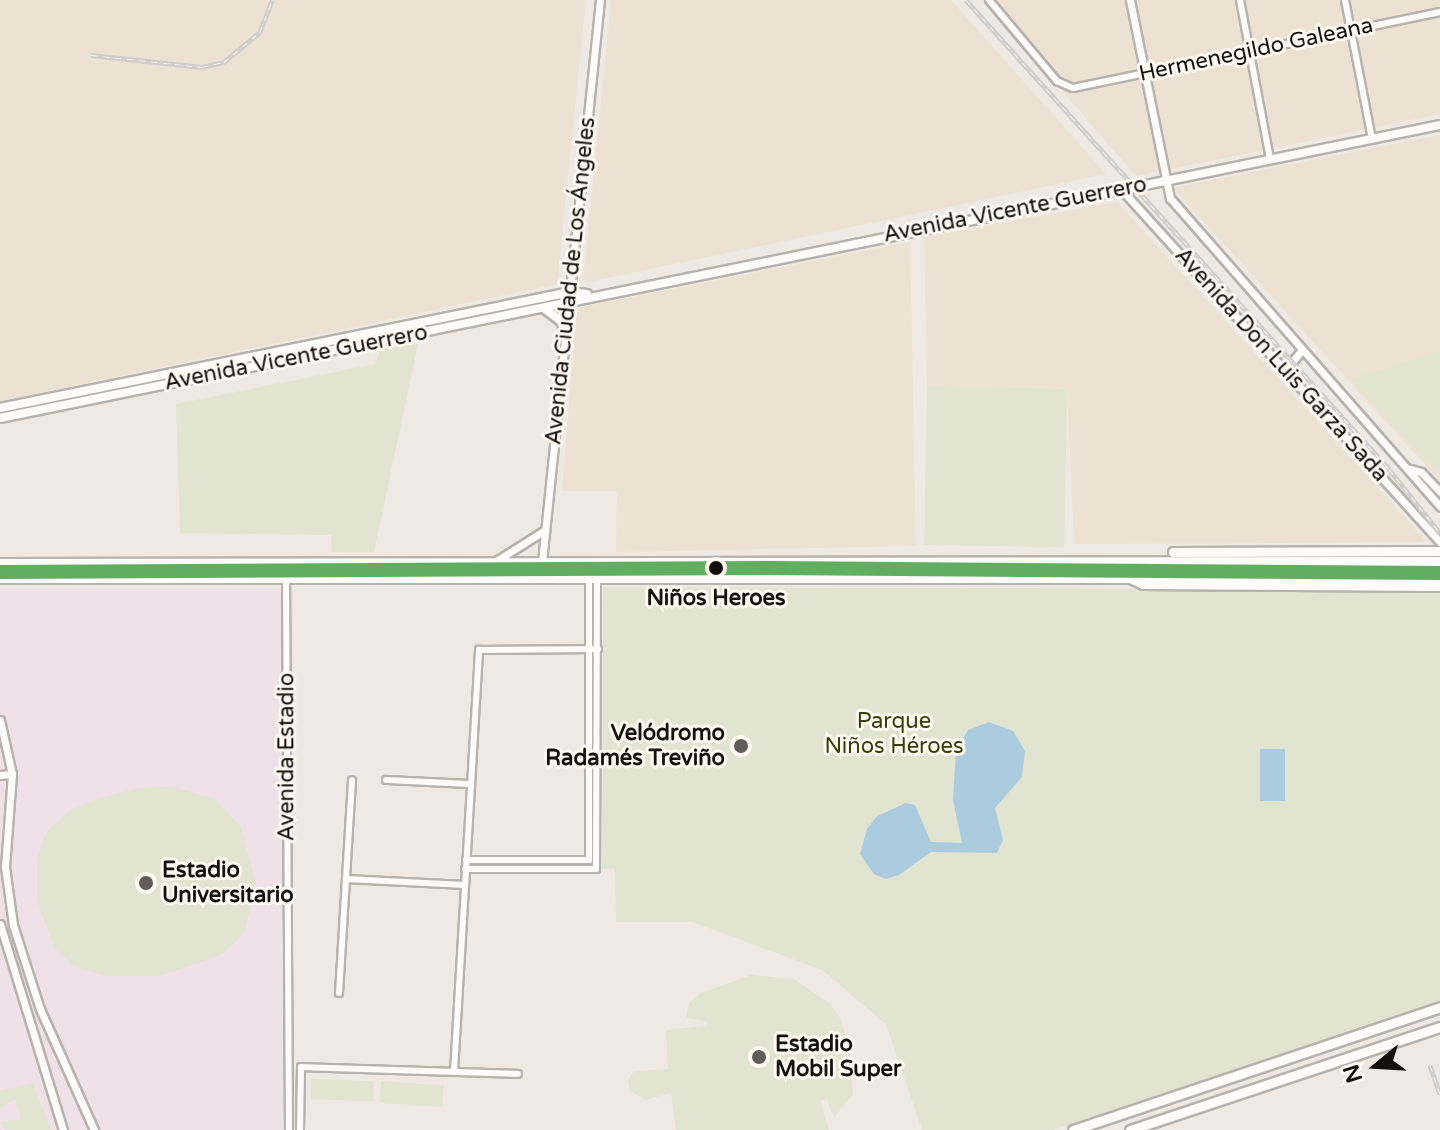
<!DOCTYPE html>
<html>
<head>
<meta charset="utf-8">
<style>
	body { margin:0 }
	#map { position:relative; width:1440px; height:1130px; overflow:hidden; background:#efe9e3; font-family:"Varela Round",sans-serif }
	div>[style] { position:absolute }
	.built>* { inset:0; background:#ece1d3 }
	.education>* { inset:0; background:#efe1e7; transform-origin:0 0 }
	.green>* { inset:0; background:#e1e4d1; transform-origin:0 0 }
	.water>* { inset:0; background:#abccdf; transform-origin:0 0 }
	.roads { filter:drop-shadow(2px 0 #b6b2ad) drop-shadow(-2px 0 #b6b2ad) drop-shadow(0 2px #b6b2ad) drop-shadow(0 -2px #b6b2ad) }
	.minor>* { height:6px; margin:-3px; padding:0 3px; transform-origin:3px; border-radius:3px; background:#fdfcfb }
	.tertiary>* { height:7px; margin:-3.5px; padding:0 3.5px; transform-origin:3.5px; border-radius:3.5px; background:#fdfcfb }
	.secondary>* { height:8px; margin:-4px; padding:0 4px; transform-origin:4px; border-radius:4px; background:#fdfcfb }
	.trunk>* { height:9px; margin:-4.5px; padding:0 4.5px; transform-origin:4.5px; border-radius:4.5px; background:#fdfcfb }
	.rail>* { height:5px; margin-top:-2.5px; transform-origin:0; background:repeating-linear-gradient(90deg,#fff8f0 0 6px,#d0cecc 0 12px); box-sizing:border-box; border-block:2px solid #d0cecc }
	.metro-1>* { height:14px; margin:-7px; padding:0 7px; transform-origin:7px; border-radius:7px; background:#62ae60 }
	.dots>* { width:22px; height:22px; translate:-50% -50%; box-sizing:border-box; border:4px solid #fff8f0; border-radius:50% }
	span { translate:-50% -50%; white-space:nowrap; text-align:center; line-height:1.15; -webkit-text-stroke:6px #fff8f0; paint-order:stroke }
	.street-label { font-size:22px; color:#14100c }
	.stop-label { font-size:22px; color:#14100c; font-weight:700 }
	.park-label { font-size:22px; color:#34410a }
	.poi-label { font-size:22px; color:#14100c; font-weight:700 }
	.right { translate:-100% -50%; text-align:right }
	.left { translate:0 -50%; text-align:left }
	.north { position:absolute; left:1336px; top:1026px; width:80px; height:80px; -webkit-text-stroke:6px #fff8f0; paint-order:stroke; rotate:252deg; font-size:22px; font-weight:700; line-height:32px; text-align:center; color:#14100c }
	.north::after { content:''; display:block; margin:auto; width:28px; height:36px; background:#14100c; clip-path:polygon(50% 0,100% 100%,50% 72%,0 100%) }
</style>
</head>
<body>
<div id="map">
	<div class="built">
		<i style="clip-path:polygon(0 0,586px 0,557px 284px,0 401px)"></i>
		<i style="clip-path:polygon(611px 0,951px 0,1106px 174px,583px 283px)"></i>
		<i style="clip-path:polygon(983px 0,1440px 0,1440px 114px,1136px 176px)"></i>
		<i style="clip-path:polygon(1440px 135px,1440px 481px,1173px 188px)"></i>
		<i style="clip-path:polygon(1117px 202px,1427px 542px,1074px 544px,1067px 388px,927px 386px,924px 237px)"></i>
		<i style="clip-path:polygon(910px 242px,916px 546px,616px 552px,617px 491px,562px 491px,577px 308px)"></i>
	</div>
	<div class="education">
		<i style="left:293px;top:587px;width:543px;height:293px;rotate:90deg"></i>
	</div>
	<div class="green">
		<i style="clip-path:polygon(418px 344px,374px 552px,332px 552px,331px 535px,180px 533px,176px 404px,375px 364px,381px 348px)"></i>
		<i style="clip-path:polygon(1440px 351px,1440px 469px,1437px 471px,1351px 379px)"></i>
		<i style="left:927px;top:386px;width:140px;height:159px;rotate:1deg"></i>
		<i style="clip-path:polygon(603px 587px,1440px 590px,1440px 1002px,1053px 1130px,922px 1130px,886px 1024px,822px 970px,693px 922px,616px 922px,615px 869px,602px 869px)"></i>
		<i style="clip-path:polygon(174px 787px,214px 799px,241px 827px,256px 885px,244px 934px,221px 955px,159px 976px,104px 976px,75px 967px,54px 948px,37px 900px,37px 859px,47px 831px,70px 810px,98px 799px,138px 788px)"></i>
		<i style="clip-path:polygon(751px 975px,794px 979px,830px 1004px,840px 1018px,849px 1047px,853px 1095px,834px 1117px,826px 1099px,820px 1101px,829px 1130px,676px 1130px,671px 1093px,645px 1100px,630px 1091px,628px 1080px,634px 1071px,668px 1069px,666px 1030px,707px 1026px,707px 1021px,686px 1018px,689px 1003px,701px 993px)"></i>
		<i style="left:311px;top:1079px;width:63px;height:20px;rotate:2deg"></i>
		<i style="left:381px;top:1081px;width:63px;height:22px;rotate:4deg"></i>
		<i style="clip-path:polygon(33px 1083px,51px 1130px,5px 1130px,2px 1122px,21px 1119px,15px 1099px,0 1108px,0 1091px)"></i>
	</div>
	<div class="water">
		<i style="clip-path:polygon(989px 722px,1013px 731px,1025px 751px,1022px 777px,995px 808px,1003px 840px,997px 853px,931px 852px,899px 875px,886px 879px,874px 874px,860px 854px,867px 829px,877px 816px,906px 803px,915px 805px,931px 842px,962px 843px,953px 800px,956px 751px,968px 730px)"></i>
		<i style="left:1260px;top:749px;width:25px;height:52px"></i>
	</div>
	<div class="roads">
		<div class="minor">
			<i style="left:989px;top:0;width:106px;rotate:50deg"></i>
			<i style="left:1057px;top:81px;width:17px;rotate:24deg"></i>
			<i style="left:1073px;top:88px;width:375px;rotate:-11.7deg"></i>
			<i style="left:1240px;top:0;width:162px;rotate:79.3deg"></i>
			<i style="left:1345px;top:0;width:142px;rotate:79deg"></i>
			<i style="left:286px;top:576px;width:554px;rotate:89.69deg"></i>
			<i style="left:386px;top:780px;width:85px;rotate:2.7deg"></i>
			<i style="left:466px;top:860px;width:123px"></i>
			<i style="left:589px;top:860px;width:282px;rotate:-90deg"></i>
			<i style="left:465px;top:869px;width:131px"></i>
			<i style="left:596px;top:869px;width:292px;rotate:-89.8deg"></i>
			<i style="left:346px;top:879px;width:119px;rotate:2.9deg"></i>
			<i style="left:339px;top:993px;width:213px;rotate:-86.5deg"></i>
			<i style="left:454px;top:1072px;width:423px;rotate:-86.6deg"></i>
			<i style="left:479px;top:650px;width:119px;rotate:-0.5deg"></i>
			<i style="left:300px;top:1130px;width:63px;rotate:-89.1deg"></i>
			<i style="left:301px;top:1067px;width:217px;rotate:1.8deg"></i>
		</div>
		<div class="tertiary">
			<i style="left:1130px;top:0;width:202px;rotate:78.6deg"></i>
			<i style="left:1170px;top:198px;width:410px;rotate:48.8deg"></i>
			<i style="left:1121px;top:189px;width:476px;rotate:47.9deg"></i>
			<i style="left:1284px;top:372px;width:27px;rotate:-51deg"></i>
			<i style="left:1410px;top:469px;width:11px;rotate:15deg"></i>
			<i style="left:1421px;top:472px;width:28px;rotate:46deg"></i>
			<i style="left:496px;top:561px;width:58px;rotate:-32.3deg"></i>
			<i style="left:542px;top:562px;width:565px;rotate:-84.11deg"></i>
			<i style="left:0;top:720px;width:55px;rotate:77.5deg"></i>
			<i style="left:12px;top:774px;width:93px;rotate:94.3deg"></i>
			<i style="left:5px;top:867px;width:59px;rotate:82.1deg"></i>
			<i style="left:13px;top:925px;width:88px;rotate:72.2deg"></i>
			<i style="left:40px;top:1009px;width:133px;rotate:65.9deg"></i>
			<i style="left:0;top:775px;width:12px;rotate:-5deg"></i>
			<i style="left:0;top:924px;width:215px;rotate:73deg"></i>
		</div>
		<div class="secondary">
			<i style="left:545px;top:309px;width:20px;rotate:37deg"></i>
			<i style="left:561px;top:321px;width:15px;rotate:70deg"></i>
			<i style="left:0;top:408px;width:582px;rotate:-11.5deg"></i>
			<i style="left:570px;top:292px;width:17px;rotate:7deg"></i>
			<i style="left:0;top:418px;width:1470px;rotate:-11.5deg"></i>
		</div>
		<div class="trunk">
			<i style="left:1173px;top:552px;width:267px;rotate:-0.2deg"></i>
			<i style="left:0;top:563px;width:1440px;rotate:-0.08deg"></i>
			<i style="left:0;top:578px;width:1440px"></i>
			<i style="left:1132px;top:579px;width:12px;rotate:24deg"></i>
			<i style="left:1143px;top:584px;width:297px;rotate:0.4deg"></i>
			<i style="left:1073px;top:1130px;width:387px;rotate:-18.5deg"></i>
			<i style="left:1130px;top:1130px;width:327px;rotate:-18.4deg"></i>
		</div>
	</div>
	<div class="rail">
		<i style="left:966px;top:0;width:632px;rotate:47.95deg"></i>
		<i style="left:1389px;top:469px;width:82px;rotate:51.4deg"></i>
		<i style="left:91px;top:55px;width:112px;rotate:6.2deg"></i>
		<i style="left:202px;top:67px;width:23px;rotate:-13deg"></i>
		<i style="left:224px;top:62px;width:47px;rotate:-39.8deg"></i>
		<i style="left:260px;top:32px;width:34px;rotate:-69deg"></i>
		<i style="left:1430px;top:1065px;width:31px;rotate:71deg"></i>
	</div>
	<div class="metro-1">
		<i style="left:0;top:572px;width:769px;rotate:-0.3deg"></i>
		<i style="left:769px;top:568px;width:671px;rotate:0.43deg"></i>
	</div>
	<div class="dots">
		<i style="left:716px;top:568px;background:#14100c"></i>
		<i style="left:741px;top:746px;background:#615c57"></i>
		<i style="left:146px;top:883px;background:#615c57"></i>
		<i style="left:759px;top:1057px;background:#615c57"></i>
	</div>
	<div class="street-label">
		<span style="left:1256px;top:50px;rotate:-12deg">Hermenegildo Galeana</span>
		<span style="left:1015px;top:210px;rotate:-11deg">Avenida Vicente Guerrero</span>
		<span style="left:571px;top:281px;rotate:-84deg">Avenida Ciudad de Los Ángeles</span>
		<span style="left:296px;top:358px;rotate:-11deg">Avenida Vicente Guerrero</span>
		<span style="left:1281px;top:365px;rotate:48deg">Avenida Don Luis Garza Sada</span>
		<span style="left:287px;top:757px;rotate:-90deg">Avenida Estadio</span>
	</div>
	<div class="stop-label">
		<span style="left:716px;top:599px">Niños Heroes</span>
	</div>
	<div class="park-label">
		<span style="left:894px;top:734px">Parque<br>Niños Héroes</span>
	</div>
	<div class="poi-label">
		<span class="right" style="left:725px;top:746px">Velódromo<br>Radamés Treviño</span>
		<span class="left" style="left:162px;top:883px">Estadio<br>Universitario</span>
		<span class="left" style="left:775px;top:1057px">Estadio<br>Mobil Super</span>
	</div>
	<div class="north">N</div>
</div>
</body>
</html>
